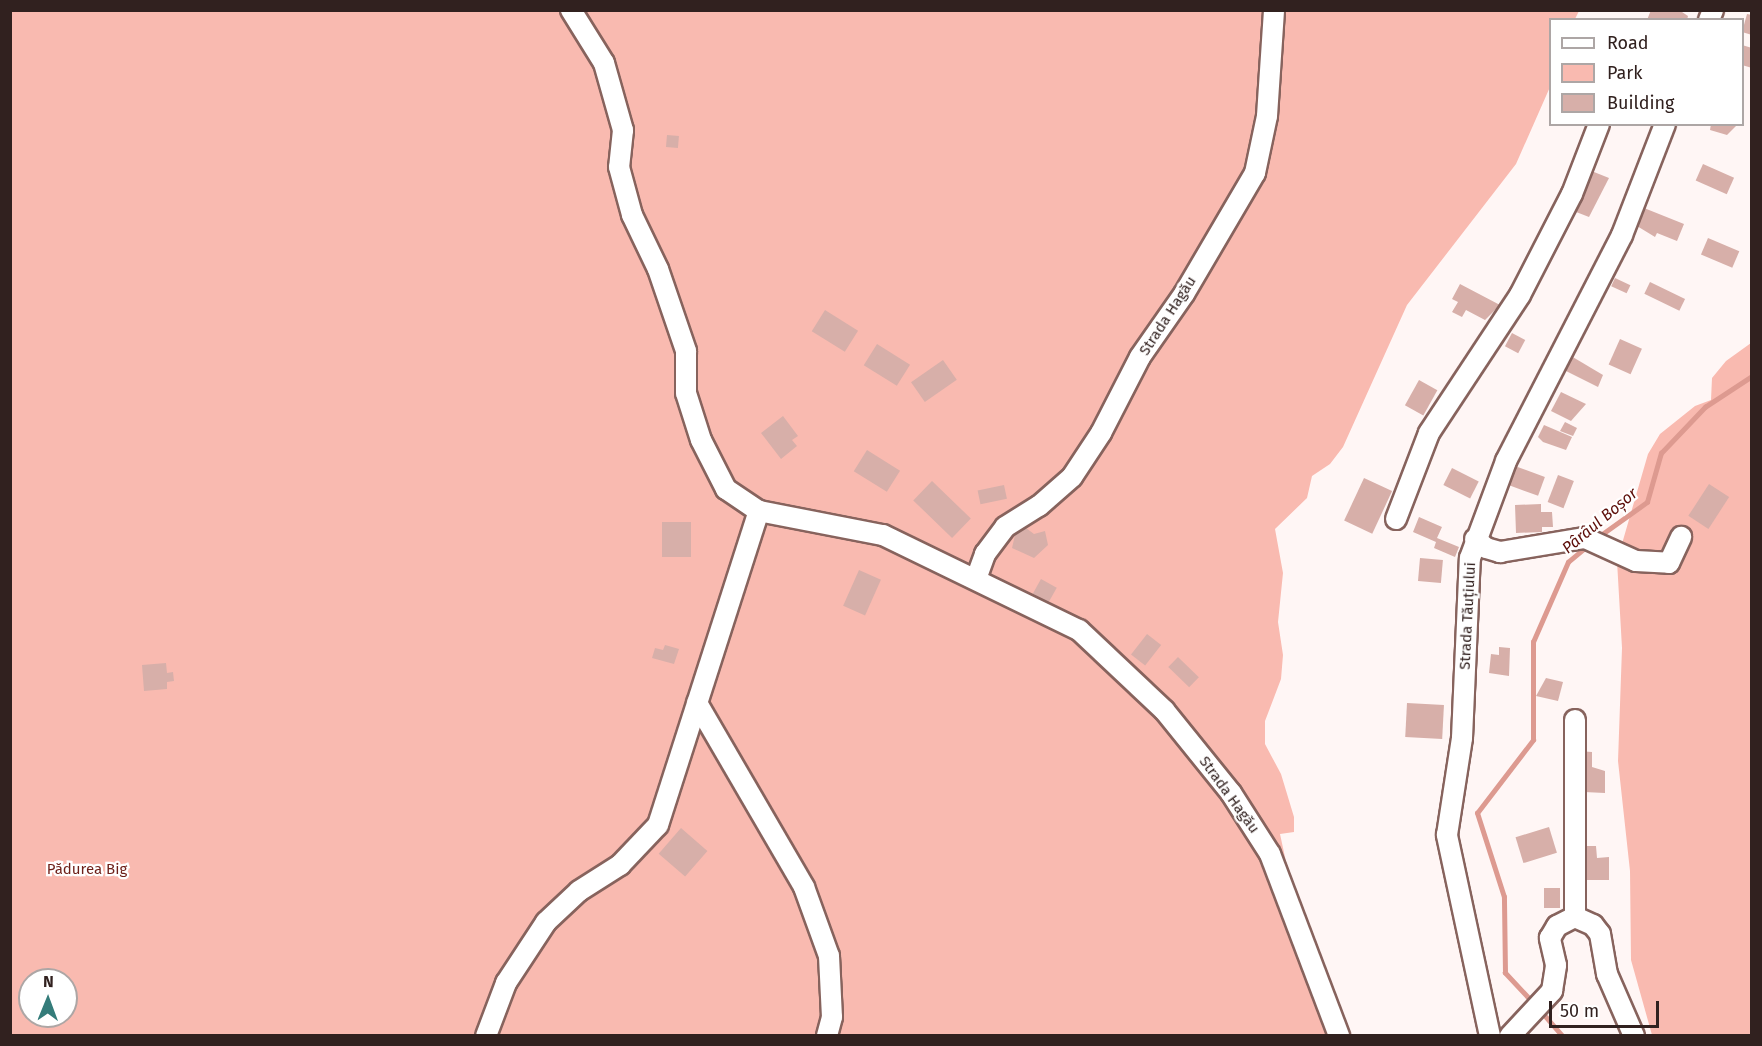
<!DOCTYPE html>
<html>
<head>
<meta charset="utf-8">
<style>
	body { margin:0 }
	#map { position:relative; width:1762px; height:1046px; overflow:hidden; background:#fff6f5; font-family:"Fira Sans",sans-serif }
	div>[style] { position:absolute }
	.green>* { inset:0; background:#f9bab0 }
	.stream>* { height:4.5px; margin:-2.25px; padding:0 2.25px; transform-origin:2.25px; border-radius:2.25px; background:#dd9a90 }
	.building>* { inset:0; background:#d7afa9; transform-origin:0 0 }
	.roads { filter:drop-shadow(2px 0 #87635d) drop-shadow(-2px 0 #87635d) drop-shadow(0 2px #87635d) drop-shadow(0 -2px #87635d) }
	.minor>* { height:20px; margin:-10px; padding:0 10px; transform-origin:10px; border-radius:10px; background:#fff }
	span { translate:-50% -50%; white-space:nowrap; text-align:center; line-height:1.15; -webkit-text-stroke:4.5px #fff; paint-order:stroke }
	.street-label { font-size:15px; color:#31211f }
	.park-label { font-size:15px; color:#6d1f18 }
	.water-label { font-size:16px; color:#5c0d08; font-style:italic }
	.frame { position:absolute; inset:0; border:12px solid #31211f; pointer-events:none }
	.legend { position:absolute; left:1549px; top:18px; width:195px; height:108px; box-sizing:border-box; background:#fff; border:2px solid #ada6a5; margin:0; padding:8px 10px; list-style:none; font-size:18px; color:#31211f }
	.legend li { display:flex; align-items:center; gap:12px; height:30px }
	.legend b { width:30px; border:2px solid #ada6a5 }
	.north { position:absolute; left:18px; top:968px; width:60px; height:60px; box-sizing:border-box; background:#fff; border:2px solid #ada6a5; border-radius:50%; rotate:1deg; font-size:16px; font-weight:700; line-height:24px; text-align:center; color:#31211f }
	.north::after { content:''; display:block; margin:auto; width:21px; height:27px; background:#347c7a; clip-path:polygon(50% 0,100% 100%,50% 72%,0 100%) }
	.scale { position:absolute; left:1549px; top:1001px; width:110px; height:27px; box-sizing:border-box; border:3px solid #31211f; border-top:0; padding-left:8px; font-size:18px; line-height:21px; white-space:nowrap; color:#31211f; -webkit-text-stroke:4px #fff; paint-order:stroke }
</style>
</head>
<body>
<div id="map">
	<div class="green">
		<i style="clip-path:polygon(evenodd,10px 11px,1579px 11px,1575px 19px,1550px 20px,1550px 87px,1516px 164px,1407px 305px,1343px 447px,1330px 464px,1312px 476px,1307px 498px,1275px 529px,1283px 573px,1278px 622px,1283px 655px,1281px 679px,1265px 721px,1265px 744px,1281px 774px,1294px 817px,1294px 832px,1280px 834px,1288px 871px,1313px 933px,1344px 1035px,11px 1035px,10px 11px,30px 980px,66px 980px,66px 1016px,30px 1016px,30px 980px)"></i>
		<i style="clip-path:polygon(1751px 343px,1751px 1035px,1652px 1035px,1631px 960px,1630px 871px,1618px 761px,1622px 648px,1617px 561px,1648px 454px,1660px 434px,1695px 406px,1711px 400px,1712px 378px,1726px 361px)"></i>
	</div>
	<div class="stream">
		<i style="left:1598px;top:537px;width:60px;rotate:-35.5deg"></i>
		<i style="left:1647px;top:502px;width:51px;rotate:-74.1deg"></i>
		<i style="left:1661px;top:453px;width:64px;rotate:-46.3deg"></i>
		<i style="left:1705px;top:407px;width:56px;rotate:-33.4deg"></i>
		<i style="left:1533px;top:1003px;width:41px;rotate:-133deg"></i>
		<i style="left:1505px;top:973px;width:76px;rotate:-90.8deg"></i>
		<i style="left:1504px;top:897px;width:88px;rotate:-107.8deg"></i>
		<i style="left:1477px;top:813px;width:92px;rotate:-52.5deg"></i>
		<i style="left:1533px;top:740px;width:98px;rotate:-90deg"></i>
		<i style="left:1533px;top:642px;width:87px;rotate:-66.4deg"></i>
		<i style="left:1568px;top:562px;width:25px;rotate:-40deg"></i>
		<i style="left:1541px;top:1011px;width:33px;rotate:49deg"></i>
	</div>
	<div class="building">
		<i style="clip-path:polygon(1651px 10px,1679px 10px,1688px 16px,1687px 20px,1647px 20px)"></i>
		<i style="clip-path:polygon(1747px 14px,1752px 15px,1752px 35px,1742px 32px)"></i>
		<i style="clip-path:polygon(1742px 45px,1752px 48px,1752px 68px,1742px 65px)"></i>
		<i style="clip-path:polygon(1711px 124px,1738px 124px,1727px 135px,1710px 130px)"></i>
		<i style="left:667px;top:135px;width:12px;height:12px;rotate:5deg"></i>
		<i style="left:1703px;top:164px;width:34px;height:18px;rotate:24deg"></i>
		<i style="clip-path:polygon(1589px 170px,1609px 178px,1589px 217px,1571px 210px)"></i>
		<i style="clip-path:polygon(1644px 208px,1684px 224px,1677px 241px,1657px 233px,1655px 237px,1637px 226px)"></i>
		<i style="left:1708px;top:238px;width:34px;height:18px;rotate:23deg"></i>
		<i style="left:1615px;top:278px;width:17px;height:9px;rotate:25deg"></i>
		<i style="left:1650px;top:282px;width:39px;height:13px;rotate:26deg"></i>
		<i style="clip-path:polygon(1460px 284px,1500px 305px,1485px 320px,1466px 310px,1462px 317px,1452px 312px,1458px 302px,1452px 299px)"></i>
		<i style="left:825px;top:310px;width:39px;height:25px;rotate:32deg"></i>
		<i style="left:1512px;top:333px;width:15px;height:15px;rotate:28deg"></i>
		<i style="left:1620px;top:339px;width:24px;height:28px;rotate:24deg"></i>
		<i style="left:877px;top:344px;width:39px;height:25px;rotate:32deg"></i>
		<i style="clip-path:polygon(1571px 356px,1603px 375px,1598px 387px,1564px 370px)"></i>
		<i style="left:943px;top:360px;width:24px;height:39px;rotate:55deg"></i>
		<i style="left:1419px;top:380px;width:21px;height:29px;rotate:29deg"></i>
		<i style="clip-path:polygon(1561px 392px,1586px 404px,1571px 421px,1551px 411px)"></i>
		<i style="clip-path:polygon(783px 416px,798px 436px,792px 440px,797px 446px,781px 459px,761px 433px)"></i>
		<i style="clip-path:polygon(1565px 422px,1577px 428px,1573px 436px,1560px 431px)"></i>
		<i style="clip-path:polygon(1544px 425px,1572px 437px,1566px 450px,1543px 442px,1538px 437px)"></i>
		<i style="left:867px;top:450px;width:39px;height:25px;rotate:32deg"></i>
		<i style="left:1512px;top:465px;width:35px;height:20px;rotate:20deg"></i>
		<i style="left:1452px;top:468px;width:30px;height:19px;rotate:27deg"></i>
		<i style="left:1558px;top:475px;width:17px;height:29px;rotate:21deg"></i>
		<i style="left:1364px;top:478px;width:31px;height:47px;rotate:25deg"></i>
		<i style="left:932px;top:481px;width:54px;height:27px;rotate:44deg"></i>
		<i style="left:1709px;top:484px;width:24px;height:38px;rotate:33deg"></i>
		<i style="left:1004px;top:485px;width:14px;height:27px;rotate:78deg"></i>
		<i style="clip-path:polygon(1541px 504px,1541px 512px,1552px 512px,1553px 527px,1542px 527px,1542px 532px,1516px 533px,1515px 505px)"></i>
		<i style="clip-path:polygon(1419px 517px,1442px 527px,1437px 538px,1459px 547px,1455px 557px,1434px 548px,1436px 542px,1413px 532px)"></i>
		<i style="left:662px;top:522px;width:29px;height:35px"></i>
		<i style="clip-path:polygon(1026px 528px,1034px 534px,1045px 531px,1048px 545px,1034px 558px,1012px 548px,1015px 535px)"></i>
		<i style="left:1420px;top:558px;width:23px;height:23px;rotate:5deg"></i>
		<i style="left:859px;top:570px;width:24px;height:39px;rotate:24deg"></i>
		<i style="left:1041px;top:579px;width:18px;height:17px;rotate:29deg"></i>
		<i style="left:1147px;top:634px;width:18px;height:26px;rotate:38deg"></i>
		<i style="clip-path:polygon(665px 645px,679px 649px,674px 664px,652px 658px,655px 648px,663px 650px)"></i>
		<i style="clip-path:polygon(1499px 647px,1510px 648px,1509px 676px,1489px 673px,1491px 654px,1499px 655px)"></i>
		<i style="left:1178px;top:657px;width:29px;height:14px;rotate:44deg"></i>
		<i style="clip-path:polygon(166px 663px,167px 673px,173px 672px,174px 681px,167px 682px,167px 689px,144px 691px,142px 665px)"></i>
		<i style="clip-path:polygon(1546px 678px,1563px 682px,1558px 701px,1536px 696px)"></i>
		<i style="left:1407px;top:703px;width:37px;height:34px;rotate:3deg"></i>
		<i style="clip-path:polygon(1578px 751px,1592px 752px,1592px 767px,1605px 771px,1605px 793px,1584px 792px)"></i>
		<i style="left:1549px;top:827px;width:27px;height:35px;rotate:73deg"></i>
		<i style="left:681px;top:828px;width:35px;height:34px;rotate:41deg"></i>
		<i style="clip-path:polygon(1584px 846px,1596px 846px,1597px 858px,1609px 857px,1609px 880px,1585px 880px)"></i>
		<i style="left:1544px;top:888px;width:16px;height:20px"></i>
	</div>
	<div class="roads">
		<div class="minor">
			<i style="left:571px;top:10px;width:62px;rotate:58.1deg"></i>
			<i style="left:604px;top:63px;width:70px;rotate:74.2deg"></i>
			<i style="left:623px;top:130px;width:37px;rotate:96deg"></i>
			<i style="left:619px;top:167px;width:50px;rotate:74.8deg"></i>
			<i style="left:632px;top:215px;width:60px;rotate:64.3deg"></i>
			<i style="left:658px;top:269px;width:87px;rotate:71.1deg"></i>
			<i style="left:686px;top:351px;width:42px;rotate:90deg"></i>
			<i style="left:686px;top:393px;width:49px;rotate:72.3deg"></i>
			<i style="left:701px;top:440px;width:55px;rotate:63deg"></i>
			<i style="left:726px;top:489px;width:40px;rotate:34deg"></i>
			<i style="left:759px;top:511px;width:126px;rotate:11deg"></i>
			<i style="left:883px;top:535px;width:218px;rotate:25.9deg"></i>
			<i style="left:1079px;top:630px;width:117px;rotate:43.3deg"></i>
			<i style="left:1164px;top:710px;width:107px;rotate:51.1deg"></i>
			<i style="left:1231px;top:793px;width:72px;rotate:57.4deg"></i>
			<i style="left:1270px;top:854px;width:195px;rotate:69.2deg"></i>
			<i style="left:1709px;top:20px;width:11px;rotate:-68deg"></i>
			<i style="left:1396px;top:519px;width:92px;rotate:-69deg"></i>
			<i style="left:1429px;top:433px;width:165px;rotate:-56.6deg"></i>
			<i style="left:1520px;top:295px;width:114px;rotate:-62.8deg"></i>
			<i style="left:1572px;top:194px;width:75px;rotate:-68.9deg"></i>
			<i style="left:1475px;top:539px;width:14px;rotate:39deg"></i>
			<i style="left:1486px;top:548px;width:15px;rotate:16deg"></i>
			<i style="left:1500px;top:552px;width:86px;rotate:-9.4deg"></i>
			<i style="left:1585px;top:538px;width:56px;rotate:24.3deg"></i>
			<i style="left:1636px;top:561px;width:33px;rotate:3deg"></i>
			<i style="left:1669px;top:563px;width:29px;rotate:-65deg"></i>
			<i style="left:976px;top:579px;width:27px;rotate:-70deg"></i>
			<i style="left:985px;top:554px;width:34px;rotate:-53deg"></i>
			<i style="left:1005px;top:527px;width:40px;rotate:-32deg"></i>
			<i style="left:1039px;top:506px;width:44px;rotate:-41.3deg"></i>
			<i style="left:1072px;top:477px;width:53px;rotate:-56.6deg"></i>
			<i style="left:1101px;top:433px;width:85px;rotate:-62.8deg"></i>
			<i style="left:1140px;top:357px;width:77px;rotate:-55.1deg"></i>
			<i style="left:1184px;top:294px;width:140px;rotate:-59.6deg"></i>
			<i style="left:1255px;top:173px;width:58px;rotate:-78.1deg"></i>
			<i style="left:1267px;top:116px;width:106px;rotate:-86.2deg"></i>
			<i style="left:697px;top:703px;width:213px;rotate:59.8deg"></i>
			<i style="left:804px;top:887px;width:73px;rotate:70.1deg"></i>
			<i style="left:829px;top:956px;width:61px;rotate:87.2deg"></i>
			<i style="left:832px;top:1017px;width:20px;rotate:105deg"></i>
			<i style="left:1575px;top:917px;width:20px;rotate:24deg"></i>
			<i style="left:1593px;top:925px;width:11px;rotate:52deg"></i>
			<i style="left:1600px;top:934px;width:41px;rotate:80.1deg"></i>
			<i style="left:1607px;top:974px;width:68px;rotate:66.5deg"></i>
			<i style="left:486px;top:1036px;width:57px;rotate:-69.3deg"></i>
			<i style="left:506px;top:983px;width:73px;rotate:-56.7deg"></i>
			<i style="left:546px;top:922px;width:45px;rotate:-43.2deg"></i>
			<i style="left:579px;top:891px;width:49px;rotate:-32.4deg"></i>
			<i style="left:620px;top:865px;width:55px;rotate:-46.5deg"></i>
			<i style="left:658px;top:825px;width:330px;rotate:-72.2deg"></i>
			<i style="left:1490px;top:1036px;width:206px;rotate:-102.1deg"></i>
			<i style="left:1447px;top:835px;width:98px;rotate:-81.2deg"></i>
			<i style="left:1462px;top:738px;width:180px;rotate:-87.5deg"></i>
			<i style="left:1470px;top:558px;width:103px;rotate:-69.6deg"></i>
			<i style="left:1506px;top:461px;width:254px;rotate:-62.8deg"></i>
			<i style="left:1622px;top:235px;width:119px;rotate:-68.8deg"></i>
			<i style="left:1510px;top:1036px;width:62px;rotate:-47deg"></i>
			<i style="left:1552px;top:991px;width:26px;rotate:-81deg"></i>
			<i style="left:1556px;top:965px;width:28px;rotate:-103deg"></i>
			<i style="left:1550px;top:938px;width:14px;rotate:-60deg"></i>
			<i style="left:1557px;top:926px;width:20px;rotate:-27deg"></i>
			<i style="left:1575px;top:917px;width:197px;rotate:-90deg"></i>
		</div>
	</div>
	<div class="street-label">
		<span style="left:1168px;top:316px;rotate:-57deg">Strada Hagău</span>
		<span style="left:1468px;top:616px;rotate:-87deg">Strada Tăuțiului</span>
		<span style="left:1229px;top:795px;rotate:54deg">Strada Hagău</span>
	</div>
	<div class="park-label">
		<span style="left:87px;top:870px">Pădurea Big</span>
	</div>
	<div class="water-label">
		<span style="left:1600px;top:521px;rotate:-40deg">Pârâul Boșor</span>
	</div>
	<div class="frame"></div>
	<ul class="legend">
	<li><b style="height:8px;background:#fff"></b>Road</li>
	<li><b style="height:16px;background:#f9bab0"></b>Park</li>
	<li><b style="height:16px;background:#d7afa9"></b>Building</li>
	</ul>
	<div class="north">N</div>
	<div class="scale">50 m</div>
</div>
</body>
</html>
